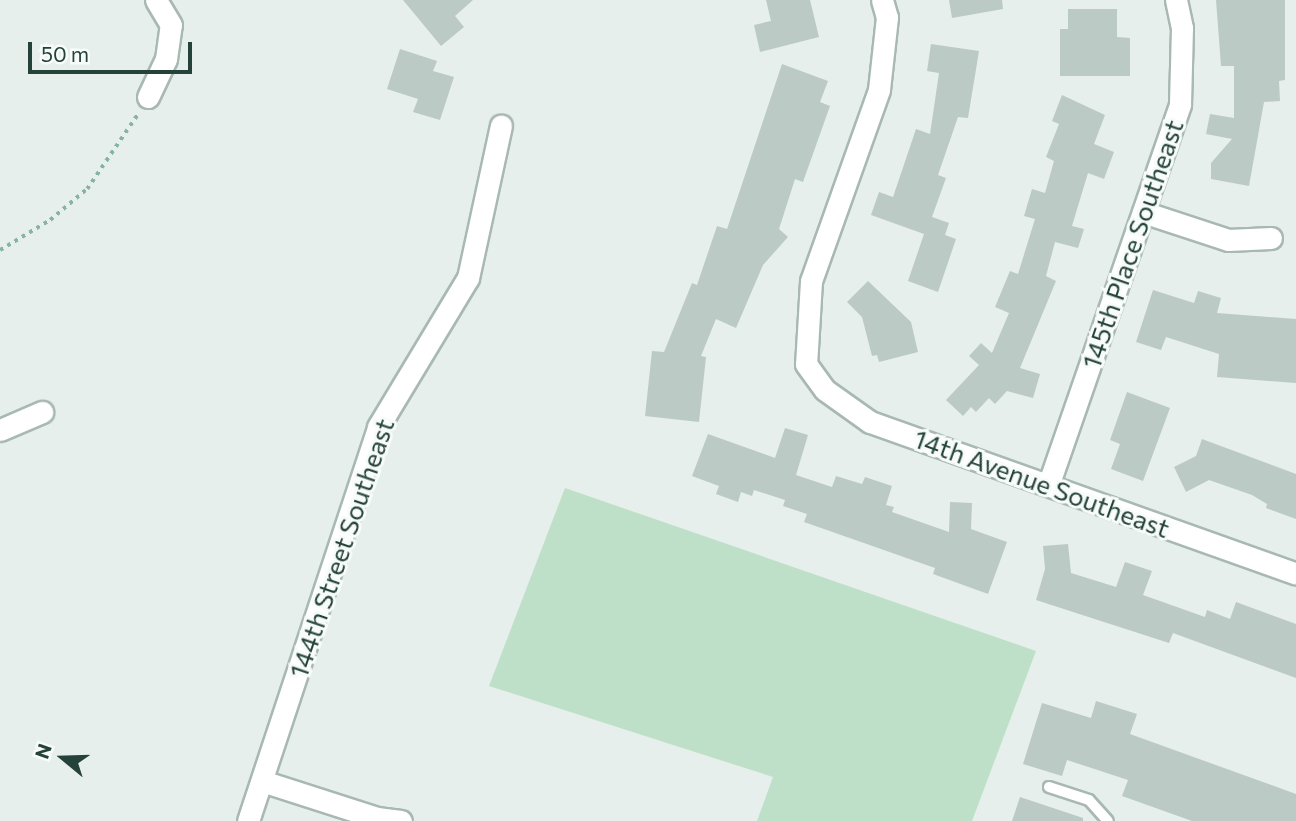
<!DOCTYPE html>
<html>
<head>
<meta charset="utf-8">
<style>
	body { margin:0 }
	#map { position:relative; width:1296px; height:821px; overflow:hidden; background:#e6efeb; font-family:Commissioner,sans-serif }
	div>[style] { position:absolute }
	.green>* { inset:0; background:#bfe0c8 }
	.building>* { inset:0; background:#bbcac4 }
	.path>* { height:3.5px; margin-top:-1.75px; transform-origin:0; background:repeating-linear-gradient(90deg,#86b3a5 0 3.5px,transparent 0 8.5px) }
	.roads { filter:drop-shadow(2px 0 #a8b8b2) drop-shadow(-2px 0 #a8b8b2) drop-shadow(0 2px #a8b8b2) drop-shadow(0 -2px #a8b8b2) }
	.lane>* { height:10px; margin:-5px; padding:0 5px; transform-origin:5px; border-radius:5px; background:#fff }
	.street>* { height:21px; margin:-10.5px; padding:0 10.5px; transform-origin:10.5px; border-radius:10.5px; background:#fff }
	span { translate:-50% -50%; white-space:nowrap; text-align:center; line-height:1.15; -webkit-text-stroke:6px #f7fbf9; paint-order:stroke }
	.street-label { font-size:26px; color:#24423a }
	.north { position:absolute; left:28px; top:723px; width:70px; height:70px; -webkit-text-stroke:5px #f7fbf9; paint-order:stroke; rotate:289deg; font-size:19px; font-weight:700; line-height:28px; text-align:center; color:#24423a }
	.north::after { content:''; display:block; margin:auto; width:24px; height:32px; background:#24423a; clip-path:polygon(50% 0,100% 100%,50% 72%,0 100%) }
	.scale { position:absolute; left:28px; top:42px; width:164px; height:32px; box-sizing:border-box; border:4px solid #24423a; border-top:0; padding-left:9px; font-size:21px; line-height:24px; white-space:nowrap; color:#24423a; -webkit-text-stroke:5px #f7fbf9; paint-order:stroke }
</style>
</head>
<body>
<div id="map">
	<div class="green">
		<i style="clip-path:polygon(565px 488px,1036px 651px,972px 821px,757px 821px,773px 777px,489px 686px)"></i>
	</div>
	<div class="building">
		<i style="clip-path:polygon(403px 0,473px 0,455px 16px,464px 27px,441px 46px)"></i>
		<i style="clip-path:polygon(766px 0,810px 0,819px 37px,760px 52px,754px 25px,771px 21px)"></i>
		<i style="clip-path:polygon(949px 0,1002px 0,1003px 9px,952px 18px)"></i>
		<i style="clip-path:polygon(1216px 0,1285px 0,1285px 80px,1279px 81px,1280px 101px,1264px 102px,1249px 186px,1211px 179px,1211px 163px,1232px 139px,1206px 134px,1210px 114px,1234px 118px,1234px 66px,1221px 66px)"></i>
		<i style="clip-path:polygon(1068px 9px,1117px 9px,1117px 37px,1130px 38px,1130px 76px,1060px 76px,1060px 29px,1068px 29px)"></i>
		<i style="clip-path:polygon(931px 44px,979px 51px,968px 118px,958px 117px,938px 175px,946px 178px,932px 217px,949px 223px,945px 235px,956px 239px,938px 292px,908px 281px,924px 234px,871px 215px,879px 192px,893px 197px,916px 129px,930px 134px,939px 73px,927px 71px)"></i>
		<i style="clip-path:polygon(400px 49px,437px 61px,433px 71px,454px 77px,440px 120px,413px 112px,418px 99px,387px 89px)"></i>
		<i style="clip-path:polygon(782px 64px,828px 81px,820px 102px,830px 106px,803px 182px,795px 179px,779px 229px,788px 237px,763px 265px,736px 328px,716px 319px,701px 356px,706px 357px,699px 422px,645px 416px,652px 351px,664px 352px,692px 283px,697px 285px,717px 226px,727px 229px)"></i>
		<i style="clip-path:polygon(1062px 95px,1105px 115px,1094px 144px,1114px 152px,1104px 179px,1088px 173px,1072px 226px,1084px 229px,1078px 248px,1055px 242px,1046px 276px,1056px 281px,1020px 368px,1040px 374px,1033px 398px,1007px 391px,995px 404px,989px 398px,976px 412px,971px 407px,963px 416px,946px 400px,979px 365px,969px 356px,981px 343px,992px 353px,1009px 313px,995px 307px,1010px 271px,1018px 274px,1035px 219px,1024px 216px,1032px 189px,1045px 193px,1054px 161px,1046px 157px,1059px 124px,1052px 121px)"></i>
		<i style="clip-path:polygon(868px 281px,911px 322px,918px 352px,879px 362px,877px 355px,872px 356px,862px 317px,847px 302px)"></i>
		<i style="clip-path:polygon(1153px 290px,1194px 303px,1198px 291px,1221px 298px,1217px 313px,1296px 319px,1296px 383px,1217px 377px,1219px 354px,1166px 337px,1161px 350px,1136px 342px)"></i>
		<i style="clip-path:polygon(1127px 392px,1170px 408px,1143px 481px,1111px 469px,1120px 444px,1110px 440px)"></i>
		<i style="clip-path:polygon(785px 428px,808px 435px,796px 475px,832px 487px,836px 476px,862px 484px,865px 477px,892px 486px,886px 505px,894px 507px,892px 512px,949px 532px,950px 502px,972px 503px,971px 529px,1007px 542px,988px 594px,933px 574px,935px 568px,804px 522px,807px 514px,783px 506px,785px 500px,754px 490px,752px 496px,741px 492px,738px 502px,716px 494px,719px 486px,692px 476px,708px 434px,775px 458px)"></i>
		<i style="clip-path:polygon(1202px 439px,1296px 474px,1296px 519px,1266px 508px,1267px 504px,1252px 495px,1209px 480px,1186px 492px,1174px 467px,1196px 456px)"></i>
		<i style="clip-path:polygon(1068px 544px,1071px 573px,1116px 587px,1125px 562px,1152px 571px,1143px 595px,1205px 617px,1207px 610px,1230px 619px,1236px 602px,1296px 624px,1296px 678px,1173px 633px,1169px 643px,1036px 600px,1045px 569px,1043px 546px)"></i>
		<i style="clip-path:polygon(1096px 701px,1137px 714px,1130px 734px,1296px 794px,1296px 821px,1192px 821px,1122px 796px,1128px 780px,1067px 760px,1062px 776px,1023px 764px,1042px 703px,1091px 718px)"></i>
		<i style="clip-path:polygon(1020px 797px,1083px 818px,1083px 821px,1012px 821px)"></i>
	</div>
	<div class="path">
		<i style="left:0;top:250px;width:58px;rotate:-31deg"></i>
		<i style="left:50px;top:220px;width:48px;rotate:-40deg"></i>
		<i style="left:87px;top:189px;width:91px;rotate:-55.8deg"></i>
	</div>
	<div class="roads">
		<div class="lane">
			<i style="left:1049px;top:787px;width:42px;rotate:18deg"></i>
			<i style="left:1089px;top:800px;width:28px;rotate:48deg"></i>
		</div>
		<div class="street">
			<i style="left:882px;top:0;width:18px;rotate:74deg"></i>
			<i style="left:887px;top:17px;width:73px;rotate:96.3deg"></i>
			<i style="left:879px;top:90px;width:203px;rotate:109.6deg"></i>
			<i style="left:811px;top:281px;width:83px;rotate:93.4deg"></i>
			<i style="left:806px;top:364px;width:32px;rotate:54deg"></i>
			<i style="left:825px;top:390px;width:55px;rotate:35.4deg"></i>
			<i style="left:870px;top:422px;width:452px;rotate:19.6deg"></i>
			<i style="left:148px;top:97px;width:42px;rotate:-64.7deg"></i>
			<i style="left:166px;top:59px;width:34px;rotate:-82deg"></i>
			<i style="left:171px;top:25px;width:29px;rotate:-121deg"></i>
			<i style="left:1143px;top:212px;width:89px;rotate:18.2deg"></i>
			<i style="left:1228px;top:240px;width:43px;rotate:-2.7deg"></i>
			<i style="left:0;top:430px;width:46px;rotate:-23.2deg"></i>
			<i style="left:1049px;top:483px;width:401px;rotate:-70.9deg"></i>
			<i style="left:1180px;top:104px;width:76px;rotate:-88.5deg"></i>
			<i style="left:1182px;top:28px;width:29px;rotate:-102deg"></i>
			<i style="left:262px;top:781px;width:121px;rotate:17.8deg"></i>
			<i style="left:377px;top:818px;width:24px;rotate:7deg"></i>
			<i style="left:248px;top:821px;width:415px;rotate:-71.7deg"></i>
			<i style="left:378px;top:427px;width:174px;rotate:-58.9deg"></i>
			<i style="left:468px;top:278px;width:156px;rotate:-77.8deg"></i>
		</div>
	</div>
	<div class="street-label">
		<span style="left:1132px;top:244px;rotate:-71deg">145th Place Southeast</span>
		<span style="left:1042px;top:483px;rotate:20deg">14th Avenue Southeast</span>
		<span style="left:341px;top:548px;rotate:-71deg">144th Street Southeast</span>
	</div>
	<div class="north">N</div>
	<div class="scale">50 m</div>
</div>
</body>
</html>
